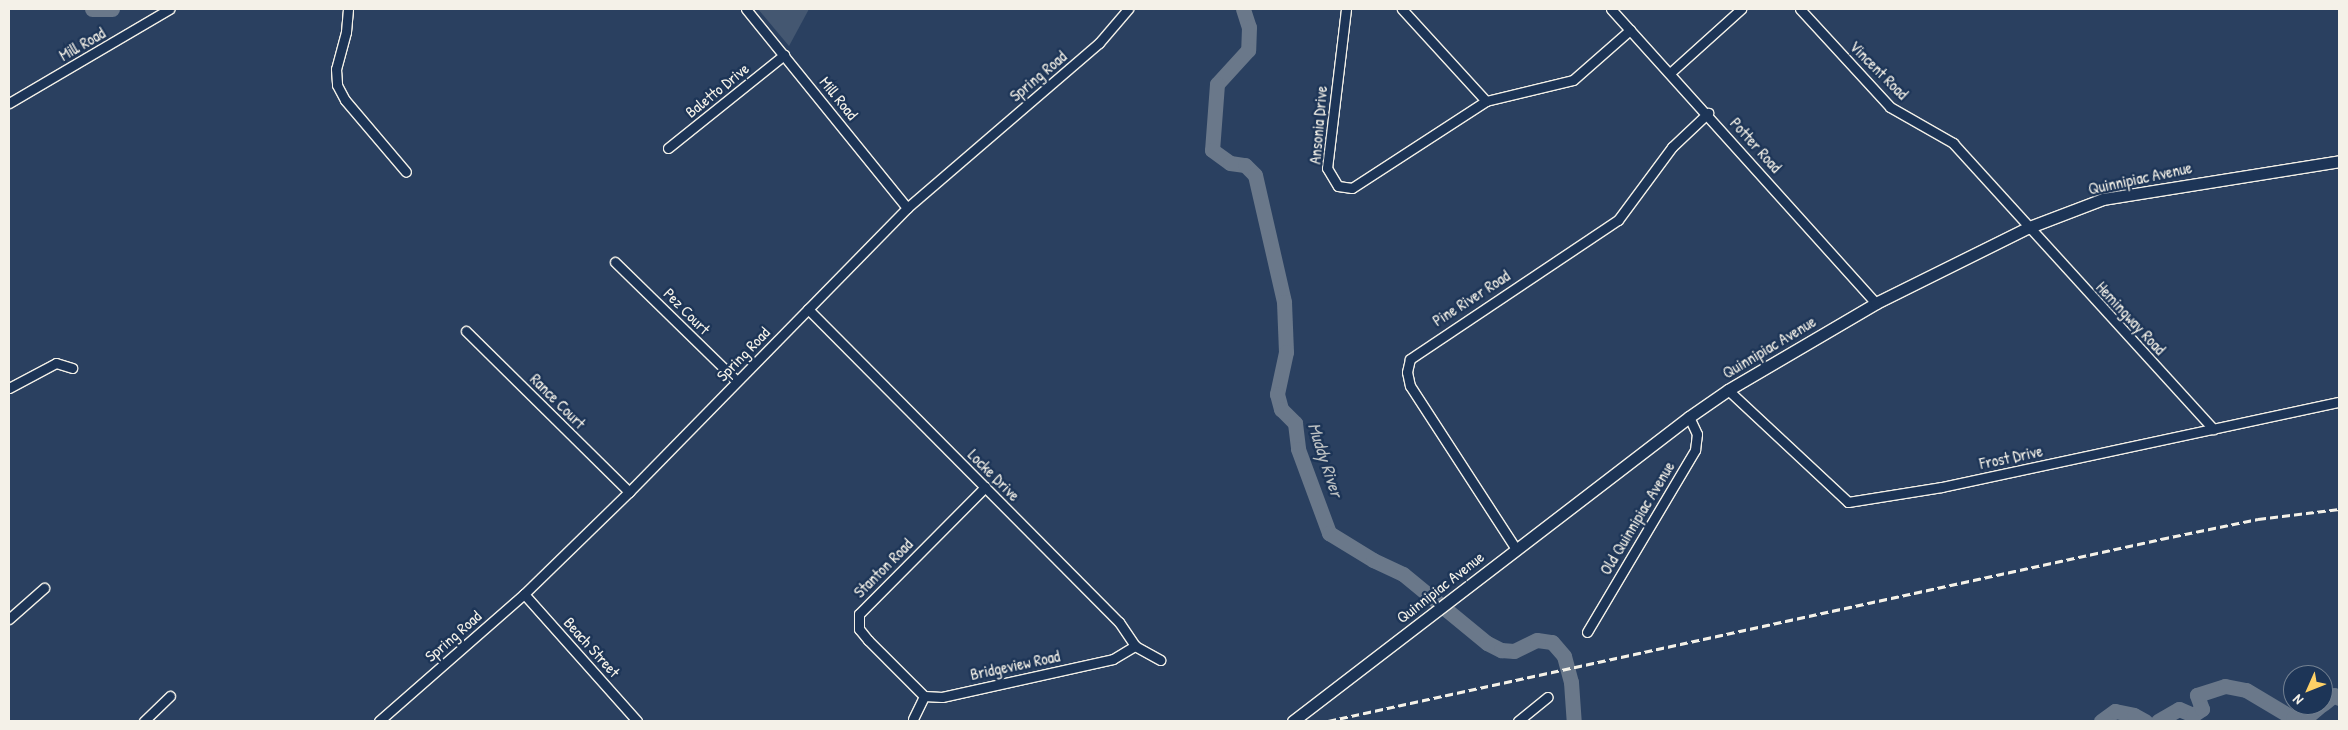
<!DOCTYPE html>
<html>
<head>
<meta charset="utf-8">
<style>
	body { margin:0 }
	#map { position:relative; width:2348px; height:730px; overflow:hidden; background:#2a4060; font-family:"Patrick Hand",sans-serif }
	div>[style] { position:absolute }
	.green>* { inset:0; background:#445771 }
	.river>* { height:15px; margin:-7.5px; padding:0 7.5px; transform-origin:7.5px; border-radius:7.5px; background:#6a788a }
	.roads { filter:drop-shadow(1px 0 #f4f1e8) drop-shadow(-1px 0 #f4f1e8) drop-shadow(0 1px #f4f1e8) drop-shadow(0 -1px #f4f1e8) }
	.minor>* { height:9px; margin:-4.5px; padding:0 4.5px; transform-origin:4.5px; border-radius:4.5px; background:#1d3557 }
	.major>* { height:11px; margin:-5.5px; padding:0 5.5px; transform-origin:5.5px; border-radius:5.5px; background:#1d3557 }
	.rail>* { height:2.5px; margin-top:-1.25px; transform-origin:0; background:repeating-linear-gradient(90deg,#f4f1e8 0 8px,transparent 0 12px) }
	span { translate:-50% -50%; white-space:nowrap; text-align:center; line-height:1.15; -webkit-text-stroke:5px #1d3557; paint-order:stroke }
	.street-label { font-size:16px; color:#f4f1e8 }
	.water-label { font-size:18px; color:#bdc1c2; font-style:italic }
	.frame { position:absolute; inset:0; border:10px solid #f4f1e8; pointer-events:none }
	.north { position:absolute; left:2283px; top:665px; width:50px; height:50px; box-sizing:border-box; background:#1d3557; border:1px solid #738091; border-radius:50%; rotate:226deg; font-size:14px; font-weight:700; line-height:20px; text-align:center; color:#f4f1e8 }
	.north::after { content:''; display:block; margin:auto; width:18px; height:22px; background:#ffd166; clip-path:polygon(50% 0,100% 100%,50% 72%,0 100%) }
</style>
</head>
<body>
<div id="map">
	<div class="green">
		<i style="clip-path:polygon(758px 9px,809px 9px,789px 46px)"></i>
	</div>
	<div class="river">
		<i style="left:92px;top:9px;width:20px"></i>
		<i style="left:1243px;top:9px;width:19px;rotate:72deg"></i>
		<i style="left:1249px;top:27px;width:23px;rotate:92deg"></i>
		<i style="left:1248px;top:50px;width:46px;rotate:132.4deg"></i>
		<i style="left:1217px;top:84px;width:66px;rotate:94.3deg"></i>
		<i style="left:1212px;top:150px;width:22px;rotate:36deg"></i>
		<i style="left:1230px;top:163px;width:15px;rotate:8deg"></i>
		<i style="left:1245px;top:165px;width:14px;rotate:45deg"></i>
		<i style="left:1255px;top:175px;width:130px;rotate:77.1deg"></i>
		<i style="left:1284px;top:302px;width:50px;rotate:87.7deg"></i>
		<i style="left:1286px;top:352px;width:43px;rotate:102.1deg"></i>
		<i style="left:1277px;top:394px;width:16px;rotate:75deg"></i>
		<i style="left:1281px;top:409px;width:20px;rotate:45deg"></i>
		<i style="left:1295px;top:423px;width:26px;rotate:83deg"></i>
		<i style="left:1298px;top:449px;width:90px;rotate:69.7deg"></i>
		<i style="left:1329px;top:533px;width:52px;rotate:31.5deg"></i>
		<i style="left:1373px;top:560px;width:33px;rotate:25deg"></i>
		<i style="left:1403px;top:574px;width:109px;rotate:39.4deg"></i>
		<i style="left:1487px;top:643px;width:16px;rotate:27deg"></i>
		<i style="left:1501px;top:650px;width:13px;rotate:4deg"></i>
		<i style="left:1514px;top:651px;width:25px;rotate:-26deg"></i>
		<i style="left:1537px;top:640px;width:15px;rotate:8deg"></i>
		<i style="left:1552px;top:642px;width:18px;rotate:49deg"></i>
		<i style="left:1564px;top:656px;width:27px;rotate:75deg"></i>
		<i style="left:1571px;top:682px;width:39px;rotate:86deg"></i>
		<i style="left:2323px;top:704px;width:14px;rotate:-39deg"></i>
		<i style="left:2334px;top:695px;width:6px;rotate:31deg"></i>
		<i style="left:2101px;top:721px;width:17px;rotate:-36deg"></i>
		<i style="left:2115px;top:711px;width:19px;rotate:12deg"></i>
		<i style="left:2134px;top:715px;width:13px;rotate:29deg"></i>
		<i style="left:2158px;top:721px;width:24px;rotate:-30deg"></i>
		<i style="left:2179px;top:709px;width:15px;rotate:23deg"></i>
		<i style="left:2193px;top:715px;width:11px;rotate:-34deg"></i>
		<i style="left:2202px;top:709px;width:15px;rotate:-110deg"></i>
		<i style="left:2197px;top:695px;width:29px;rotate:-18deg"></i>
		<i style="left:2225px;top:686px;width:21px;rotate:11deg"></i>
		<i style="left:2246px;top:690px;width:55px;rotate:30.8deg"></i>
		<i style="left:2293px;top:718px;width:15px;rotate:-8deg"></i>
		<i style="left:2308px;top:716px;width:17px;rotate:-40deg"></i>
	</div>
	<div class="roads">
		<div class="minor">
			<i style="left:348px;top:9px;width:23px;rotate:95deg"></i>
			<i style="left:346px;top:32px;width:38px;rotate:105deg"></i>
			<i style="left:336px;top:69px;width:16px;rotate:86deg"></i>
			<i style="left:337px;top:85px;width:17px;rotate:62deg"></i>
			<i style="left:345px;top:100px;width:94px;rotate:49.7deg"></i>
			<i style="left:746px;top:9px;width:256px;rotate:51deg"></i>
			<i style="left:1346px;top:9px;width:160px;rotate:96.8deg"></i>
			<i style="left:1327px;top:168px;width:21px;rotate:59deg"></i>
			<i style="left:1338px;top:186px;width:14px;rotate:8deg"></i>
			<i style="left:1352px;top:188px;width:160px;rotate:-33deg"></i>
			<i style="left:1486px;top:101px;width:125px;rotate:-132.4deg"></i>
			<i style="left:1611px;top:9px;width:396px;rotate:48deg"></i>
			<i style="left:1800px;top:9px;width:133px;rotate:47.4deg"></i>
			<i style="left:1890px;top:107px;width:73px;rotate:29.7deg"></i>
			<i style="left:1953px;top:143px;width:387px;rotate:47.7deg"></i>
			<i style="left:1670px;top:73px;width:96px;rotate:-42deg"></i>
			<i style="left:1486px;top:101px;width:89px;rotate:-13.6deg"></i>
			<i style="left:1573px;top:80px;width:76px;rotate:-41.3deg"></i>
			<i style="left:9px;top:103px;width:186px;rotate:-30.4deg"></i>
			<i style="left:668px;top:148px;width:149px;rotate:-38.7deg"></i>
			<i style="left:615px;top:262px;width:170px;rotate:44.3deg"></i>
			<i style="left:808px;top:309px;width:441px;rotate:45.2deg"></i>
			<i style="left:1119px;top:622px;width:29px;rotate:56deg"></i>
			<i style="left:1135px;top:646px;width:29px;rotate:29deg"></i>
			<i style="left:466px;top:331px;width:229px;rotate:44.6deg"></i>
			<i style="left:9px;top:388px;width:53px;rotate:-28deg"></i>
			<i style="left:56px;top:363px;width:17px;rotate:17deg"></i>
			<i style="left:1728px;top:390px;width:164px;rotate:43deg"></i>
			<i style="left:1848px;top:502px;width:95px;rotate:-9.1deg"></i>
			<i style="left:1942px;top:487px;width:406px;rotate:-12.1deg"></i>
			<i style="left:1516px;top:549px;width:194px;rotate:-123deg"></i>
			<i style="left:1410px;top:386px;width:14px;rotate:-102deg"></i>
			<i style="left:1407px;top:372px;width:13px;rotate:-77deg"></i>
			<i style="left:1410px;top:359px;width:250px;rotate:-33.8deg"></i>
			<i style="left:1618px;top:220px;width:91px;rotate:-53.5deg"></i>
			<i style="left:1672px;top:147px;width:50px;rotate:-43.4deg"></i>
			<i style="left:524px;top:594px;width:170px;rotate:48.3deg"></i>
			<i style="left:9px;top:619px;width:47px;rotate:-41.5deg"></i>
			<i style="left:1587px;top:632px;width:212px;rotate:-59.3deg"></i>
			<i style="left:1695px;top:450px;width:16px;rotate:-83deg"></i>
			<i style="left:1697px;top:434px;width:19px;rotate:-115deg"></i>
			<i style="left:924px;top:696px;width:79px;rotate:-135deg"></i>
			<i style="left:868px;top:640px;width:14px;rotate:-129deg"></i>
			<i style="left:859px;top:629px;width:15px;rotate:-90deg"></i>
			<i style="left:859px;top:614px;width:179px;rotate:-45.2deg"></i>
			<i style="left:913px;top:719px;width:25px;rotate:-64deg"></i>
			<i style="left:924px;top:696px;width:18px;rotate:3deg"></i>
			<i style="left:942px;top:697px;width:175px;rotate:-12.5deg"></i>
			<i style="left:1113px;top:659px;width:26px;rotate:-31deg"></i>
			<i style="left:144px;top:721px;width:36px;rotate:-44deg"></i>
			<i style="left:379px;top:721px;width:193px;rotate:-41.2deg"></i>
			<i style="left:524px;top:594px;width:146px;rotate:-44.2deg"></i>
			<i style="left:629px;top:492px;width:397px;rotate:-45.6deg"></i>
			<i style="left:907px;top:208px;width:253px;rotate:-40.7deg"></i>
			<i style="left:1099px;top:43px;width:45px;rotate:-49.5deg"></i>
			<i style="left:1518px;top:721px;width:38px;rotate:-39deg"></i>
		</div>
		<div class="major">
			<i style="left:1293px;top:721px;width:499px;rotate:-37.5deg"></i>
			<i style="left:1689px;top:417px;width:47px;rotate:-34.7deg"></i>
			<i style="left:1728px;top:390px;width:172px;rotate:-30.4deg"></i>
			<i style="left:1876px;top:303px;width:169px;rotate:-26.4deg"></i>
			<i style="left:2027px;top:228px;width:81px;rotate:-20.9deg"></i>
			<i style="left:2103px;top:199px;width:239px;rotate:-9.1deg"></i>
		</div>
	</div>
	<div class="rail">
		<i style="left:1328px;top:721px;width:853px;rotate:-12.32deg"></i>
		<i style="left:2161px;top:539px;width:99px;rotate:-11.7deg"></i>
		<i style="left:2258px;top:519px;width:82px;rotate:-7deg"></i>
	</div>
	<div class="street-label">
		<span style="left:82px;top:44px;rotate:-30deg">Mill Road</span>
		<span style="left:1879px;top:70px;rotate:45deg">Vincent Road</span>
		<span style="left:1038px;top:76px;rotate:-40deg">Spring Road</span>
		<span style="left:717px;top:90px;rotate:-39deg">Baletto Drive</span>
		<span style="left:839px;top:98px;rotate:51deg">Mill Road</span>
		<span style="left:1318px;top:125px;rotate:-85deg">Ansonia Drive</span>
		<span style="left:1756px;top:145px;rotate:48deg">Potter Road</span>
		<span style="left:2140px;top:178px;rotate:-12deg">Quinnipiac Avenue</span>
		<span style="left:1471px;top:298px;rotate:-33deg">Pine River Road</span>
		<span style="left:687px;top:311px;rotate:45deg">Pez Court</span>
		<span style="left:2131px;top:318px;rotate:47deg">Hemingway Road</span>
		<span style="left:1769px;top:347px;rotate:-31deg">Quinnipiac Avenue</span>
		<span style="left:743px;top:354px;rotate:-46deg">Spring Road</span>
		<span style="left:558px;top:401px;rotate:45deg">Rance Court</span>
		<span style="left:2011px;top:457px;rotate:-12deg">Frost Drive</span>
		<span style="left:994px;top:475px;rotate:45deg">Locke Drive</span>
		<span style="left:1637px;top:518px;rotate:-59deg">Old Quinnipiac Avenue</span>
		<span style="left:883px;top:568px;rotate:-45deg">Stanton Road</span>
		<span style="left:1440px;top:587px;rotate:-38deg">Quinnipiac Avenue</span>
		<span style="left:453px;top:636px;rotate:-41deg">Spring Road</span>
		<span style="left:592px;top:647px;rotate:48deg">Beach Street</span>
		<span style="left:1015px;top:665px;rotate:-12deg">Bridgeview Road</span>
	</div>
	<div class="water-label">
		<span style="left:1325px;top:460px;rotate:72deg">Muddy River</span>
	</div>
	<div class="frame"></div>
	<div class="north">N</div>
</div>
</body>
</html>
